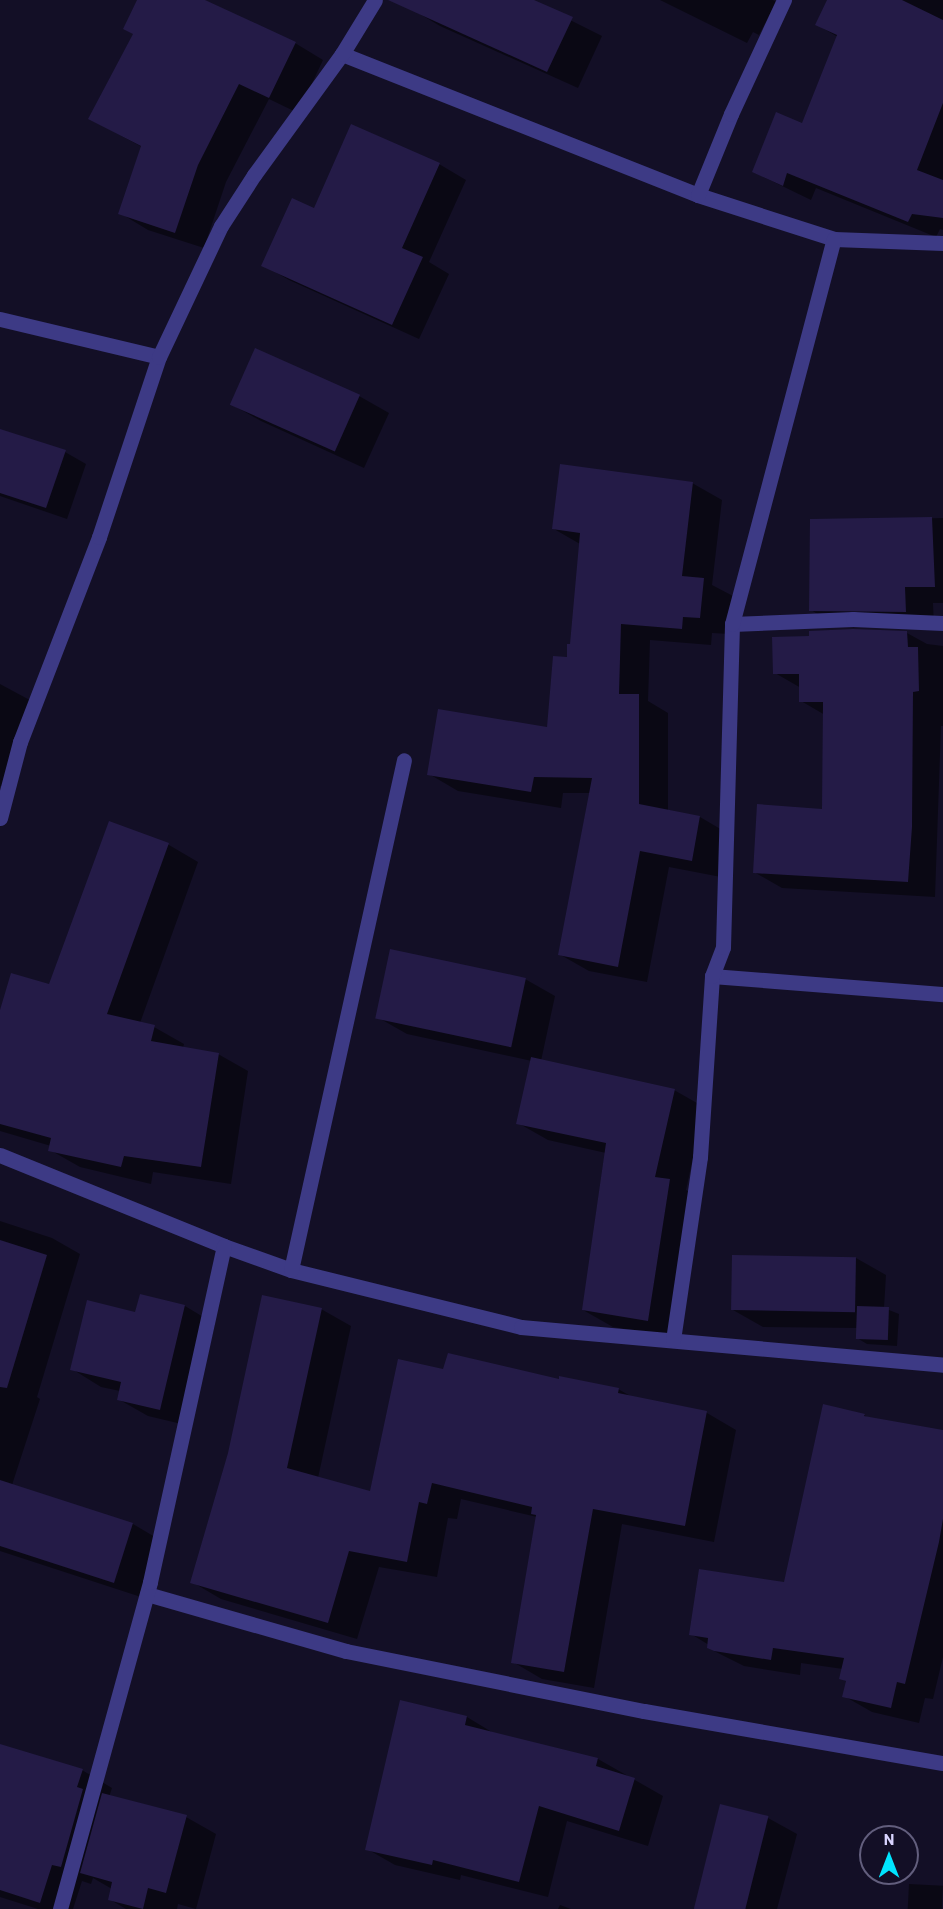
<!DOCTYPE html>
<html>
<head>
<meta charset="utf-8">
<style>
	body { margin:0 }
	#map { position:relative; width:943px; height:1909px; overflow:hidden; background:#130f26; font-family:Barlow,sans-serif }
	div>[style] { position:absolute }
	.shadow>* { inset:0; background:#0007; transform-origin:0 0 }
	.building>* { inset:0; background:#241b47; transform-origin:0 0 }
	.minor>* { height:15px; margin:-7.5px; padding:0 7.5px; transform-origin:7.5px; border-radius:7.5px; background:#3d3a85 }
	span { translate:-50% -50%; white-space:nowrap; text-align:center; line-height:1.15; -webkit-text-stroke:5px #130f26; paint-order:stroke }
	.north { position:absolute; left:859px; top:1825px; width:60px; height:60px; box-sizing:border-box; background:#130f26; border:2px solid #625e7d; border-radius:50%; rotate:0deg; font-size:16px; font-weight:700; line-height:24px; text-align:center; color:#d9d4ff }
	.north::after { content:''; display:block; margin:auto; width:21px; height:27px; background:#00e5ff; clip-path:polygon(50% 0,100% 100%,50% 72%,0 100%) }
</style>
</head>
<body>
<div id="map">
	<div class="shadow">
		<i style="clip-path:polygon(139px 0,201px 0,295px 43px,323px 60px,298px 113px,269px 99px,226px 182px,204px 248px,148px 230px,120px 213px,142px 147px,90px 119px,134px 34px)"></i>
		<i style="clip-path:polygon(413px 0,530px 0,602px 36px,578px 88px,440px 26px,410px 8px)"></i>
		<i style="clip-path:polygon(660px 0,773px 0,776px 2px,759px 35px,753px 32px,747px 43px)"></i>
		<i style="clip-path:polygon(829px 0,943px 0,943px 230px,940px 229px,936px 237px,816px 188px,811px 200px,753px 172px,803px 125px,838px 37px,817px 25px)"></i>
		<i style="clip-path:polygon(439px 164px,466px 180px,429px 262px,449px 274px,419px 339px,289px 280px,263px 265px,314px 210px)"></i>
		<i style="clip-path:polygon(359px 396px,389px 413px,364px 468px,261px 421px,231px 404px)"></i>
		<i style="clip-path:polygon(0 431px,65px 452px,86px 464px,67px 519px,0 496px)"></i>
		<i style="clip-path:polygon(692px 483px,722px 500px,712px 585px,733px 596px,729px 634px,712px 633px,711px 645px,650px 640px,648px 701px,668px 713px,668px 811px,700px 817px,729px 834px,721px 877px,669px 867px,647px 982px,589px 971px,559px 954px,590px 793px,563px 793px,561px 808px,458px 791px,429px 774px,549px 729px,571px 645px,580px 544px,554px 529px)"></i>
		<i style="clip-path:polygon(943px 518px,943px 603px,933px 603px,934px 627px,839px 627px,811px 610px,812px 521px)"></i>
		<i style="clip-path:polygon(907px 633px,927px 644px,943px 646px,943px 726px,941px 726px,935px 897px,782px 888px,754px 872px,824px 810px,825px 715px,801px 701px,801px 688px,775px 673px)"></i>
		<i style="clip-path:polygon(0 684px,39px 705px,10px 789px,0 786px)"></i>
		<i style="clip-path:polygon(110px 823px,169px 845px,198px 862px,140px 1023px,154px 1027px,184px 1044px,183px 1048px,218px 1054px,248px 1071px,231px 1184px,153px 1172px,151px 1184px,80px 1167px,50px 1150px,51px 1146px,0 1131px,0 1015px,50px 986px)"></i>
		<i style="clip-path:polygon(525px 979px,555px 996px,541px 1061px,674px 1090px,704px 1107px,686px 1190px,699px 1198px,678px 1337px,613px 1327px,583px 1310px,606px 1153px,548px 1140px,518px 1123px,532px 1061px,407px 1034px,377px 1017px)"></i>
		<i style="clip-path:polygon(0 1221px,52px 1238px,80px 1254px,37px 1397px,40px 1399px,12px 1485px,133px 1524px,160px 1540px,141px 1597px,0 1551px)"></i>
		<i style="clip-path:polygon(856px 1258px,886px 1275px,884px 1308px,899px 1314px,897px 1346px,867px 1344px,857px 1338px,858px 1328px,763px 1327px,733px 1310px)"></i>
		<i style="clip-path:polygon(141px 1295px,185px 1306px,215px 1324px,190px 1426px,148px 1416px,118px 1399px,120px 1391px,101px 1387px,72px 1369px,136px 1313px)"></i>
		<i style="clip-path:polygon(321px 1309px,351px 1326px,318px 1478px,371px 1492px,444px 1371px,618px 1389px,634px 1398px,707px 1413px,736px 1430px,714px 1542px,622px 1524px,594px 1688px,542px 1679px,513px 1662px,537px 1517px,461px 1499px,457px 1519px,448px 1518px,437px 1577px,379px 1567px,357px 1639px,221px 1599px,192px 1582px)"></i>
		<i style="clip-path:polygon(864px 1415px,870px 1419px,943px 1431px,943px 1657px,933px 1699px,925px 1698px,919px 1723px,872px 1712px,844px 1696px,847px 1682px,841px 1678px,843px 1669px,801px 1663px,800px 1675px,744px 1666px,708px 1648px,709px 1645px,691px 1634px,785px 1583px)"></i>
		<i style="clip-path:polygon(401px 1702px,467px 1717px,495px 1734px,598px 1759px,663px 1796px,648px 1846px,567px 1821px,548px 1897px,461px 1875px,460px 1880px,395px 1865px,367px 1849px)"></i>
		<i style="clip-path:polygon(0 1745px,82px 1770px,112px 1788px,109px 1797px,186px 1817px,216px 1834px,196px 1909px,178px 1904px,177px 1909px,126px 1909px,109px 1899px,112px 1889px,93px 1878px,91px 1884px,82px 1881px,73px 1909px,38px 1909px,0 1897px)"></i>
		<i style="clip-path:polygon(768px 1818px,797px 1834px,777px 1909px,695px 1909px)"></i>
		<i style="left:909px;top:1884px;width:34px;height:25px;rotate:3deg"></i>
		<i style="clip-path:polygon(560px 1905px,571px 1909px,558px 1909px)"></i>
	</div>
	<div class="building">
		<i style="clip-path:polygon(137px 0,205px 0,296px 42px,269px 98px,239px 84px,198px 165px,175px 233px,118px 214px,141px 146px,88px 119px,133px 34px,123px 29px)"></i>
		<i style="clip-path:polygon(388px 0,534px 0,573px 17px,547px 72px)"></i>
		<i style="clip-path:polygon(827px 0,902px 0,943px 20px,943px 103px,917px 170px,943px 180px,943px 218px,912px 214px,908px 222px,787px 173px,783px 186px,752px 172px,776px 112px,802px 123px,837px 35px,815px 25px)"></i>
		<i style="clip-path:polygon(351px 124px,440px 163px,402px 248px,423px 257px,392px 325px,261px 266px,292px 198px,314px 208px)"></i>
		<i style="left:255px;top:348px;width:115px;height:62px;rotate:24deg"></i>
		<i style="clip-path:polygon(0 429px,66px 450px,46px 508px,0 493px)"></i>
		<i style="clip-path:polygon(560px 464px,693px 482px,682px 576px,704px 578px,700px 618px,683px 617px,682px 629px,621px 624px,619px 694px,639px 694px,639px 804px,700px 816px,692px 861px,640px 851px,618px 967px,558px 955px,592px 778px,534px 777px,531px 792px,427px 775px,438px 709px,547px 727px,553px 656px,567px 657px,567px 644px,570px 644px,580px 533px,552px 529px)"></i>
		<i style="clip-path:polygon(932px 517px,935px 587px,905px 587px,906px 612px,809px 611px,810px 519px)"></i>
		<i style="clip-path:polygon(853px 629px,907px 631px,908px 647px,918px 647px,919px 691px,913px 692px,912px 827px,908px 882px,753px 873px,757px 804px,822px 809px,823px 702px,799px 702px,799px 674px,773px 674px,772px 637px,809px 636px,809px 631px)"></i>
		<i style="clip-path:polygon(109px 821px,169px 843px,107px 1014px,155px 1025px,151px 1041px,219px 1053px,201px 1167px,124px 1156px,121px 1167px,48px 1151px,51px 1138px,0 1124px,0 1010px,11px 973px,49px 984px)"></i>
		<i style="left:390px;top:949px;width:139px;height:71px;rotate:12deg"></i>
		<i style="clip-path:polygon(531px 1057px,675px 1089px,655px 1177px,670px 1179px,648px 1321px,582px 1310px,606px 1143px,516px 1124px)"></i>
		<i style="clip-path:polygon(0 1240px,47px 1255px,7px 1388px,0 1387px)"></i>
		<i style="left:732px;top:1255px;width:124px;height:55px;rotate:1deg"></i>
		<i style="clip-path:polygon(140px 1294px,185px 1305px,160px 1410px,117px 1400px,121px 1382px,70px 1370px,87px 1300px,135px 1312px)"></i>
		<i style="clip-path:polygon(262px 1295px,322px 1308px,287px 1468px,370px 1491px,398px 1359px,443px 1369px,448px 1353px,559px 1379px,559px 1376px,619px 1388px,618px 1393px,707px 1411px,685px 1526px,593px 1509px,564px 1672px,511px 1663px,536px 1515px,531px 1514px,532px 1507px,432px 1483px,427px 1504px,419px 1502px,407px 1562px,349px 1551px,328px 1623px,190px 1583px,228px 1453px)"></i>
		<i style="left:857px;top:1306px;width:32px;height:33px;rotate:2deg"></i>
		<i style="clip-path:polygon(823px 1404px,865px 1414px,864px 1416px,943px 1430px,943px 1519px,939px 1542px,905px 1684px,897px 1682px,891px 1708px,842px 1697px,846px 1681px,839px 1679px,844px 1658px,773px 1648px,771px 1660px,714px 1651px,707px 1648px,708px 1638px,689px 1635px,699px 1569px,784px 1582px)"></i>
		<i style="clip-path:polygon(0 1480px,133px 1523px,114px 1583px,0 1546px)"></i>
		<i style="clip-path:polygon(400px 1700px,467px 1716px,465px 1725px,598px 1758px,596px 1766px,635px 1778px,619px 1831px,539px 1806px,519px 1882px,433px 1860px,432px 1865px,365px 1850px)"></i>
		<i style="clip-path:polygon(0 1744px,83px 1769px,77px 1787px,83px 1789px,61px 1867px,52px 1865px,40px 1903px,0 1890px)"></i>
		<i style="clip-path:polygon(102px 1793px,187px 1815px,166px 1893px,148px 1888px,143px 1909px,108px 1900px,112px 1882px,80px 1873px)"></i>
		<i style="left:720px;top:1804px;width:50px;height:108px;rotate:14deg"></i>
	</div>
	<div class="minor">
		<i style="left:342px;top:54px;width:383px;rotate:21.6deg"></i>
		<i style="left:698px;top:195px;width:143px;rotate:17.9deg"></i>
		<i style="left:834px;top:239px;width:109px;rotate:2.1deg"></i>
		<i style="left:698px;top:195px;width:87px;rotate:-67.8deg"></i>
		<i style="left:731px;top:114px;width:126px;rotate:-65.1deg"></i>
		<i style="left:0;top:319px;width:163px;rotate:13.4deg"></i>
		<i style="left:732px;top:624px;width:121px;rotate:-2.4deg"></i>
		<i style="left:853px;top:619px;width:90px;rotate:2.5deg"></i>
		<i style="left:0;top:818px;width:79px;rotate:-75.3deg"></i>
		<i style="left:20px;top:742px;width:220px;rotate:-68.9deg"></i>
		<i style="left:99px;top:537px;width:190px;rotate:-71.6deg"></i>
		<i style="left:159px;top:357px;width:145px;rotate:-64.7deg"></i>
		<i style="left:221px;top:226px;width:61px;rotate:-57.1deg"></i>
		<i style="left:254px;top:175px;width:150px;rotate:-54deg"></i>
		<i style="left:342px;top:54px;width:63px;rotate:-58.6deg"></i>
		<i style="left:712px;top:976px;width:232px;rotate:4.5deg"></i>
		<i style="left:0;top:1155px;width:242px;rotate:22.1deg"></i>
		<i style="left:224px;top:1246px;width:71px;rotate:19.7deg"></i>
		<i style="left:291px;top:1270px;width:237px;rotate:13.9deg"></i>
		<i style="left:521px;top:1327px;width:424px;rotate:5.1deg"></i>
		<i style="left:291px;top:1270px;width:522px;rotate:-77.51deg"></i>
		<i style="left:673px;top:1340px;width:185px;rotate:-81.6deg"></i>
		<i style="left:700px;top:1157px;width:181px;rotate:-86.2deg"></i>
		<i style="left:712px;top:976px;width:31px;rotate:-69deg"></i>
		<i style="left:723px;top:947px;width:323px;rotate:-88.4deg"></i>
		<i style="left:732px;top:624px;width:398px;rotate:-75.2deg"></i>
		<i style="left:147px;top:1594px;width:207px;rotate:16deg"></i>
		<i style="left:346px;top:1651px;width:304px;rotate:11.4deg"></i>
		<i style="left:644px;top:1711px;width:303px;rotate:9.9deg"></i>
		<i style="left:60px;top:1909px;width:339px;rotate:-74.6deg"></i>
		<i style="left:150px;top:1582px;width:344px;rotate:-77.6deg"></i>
	</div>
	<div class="north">N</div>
</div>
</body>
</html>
